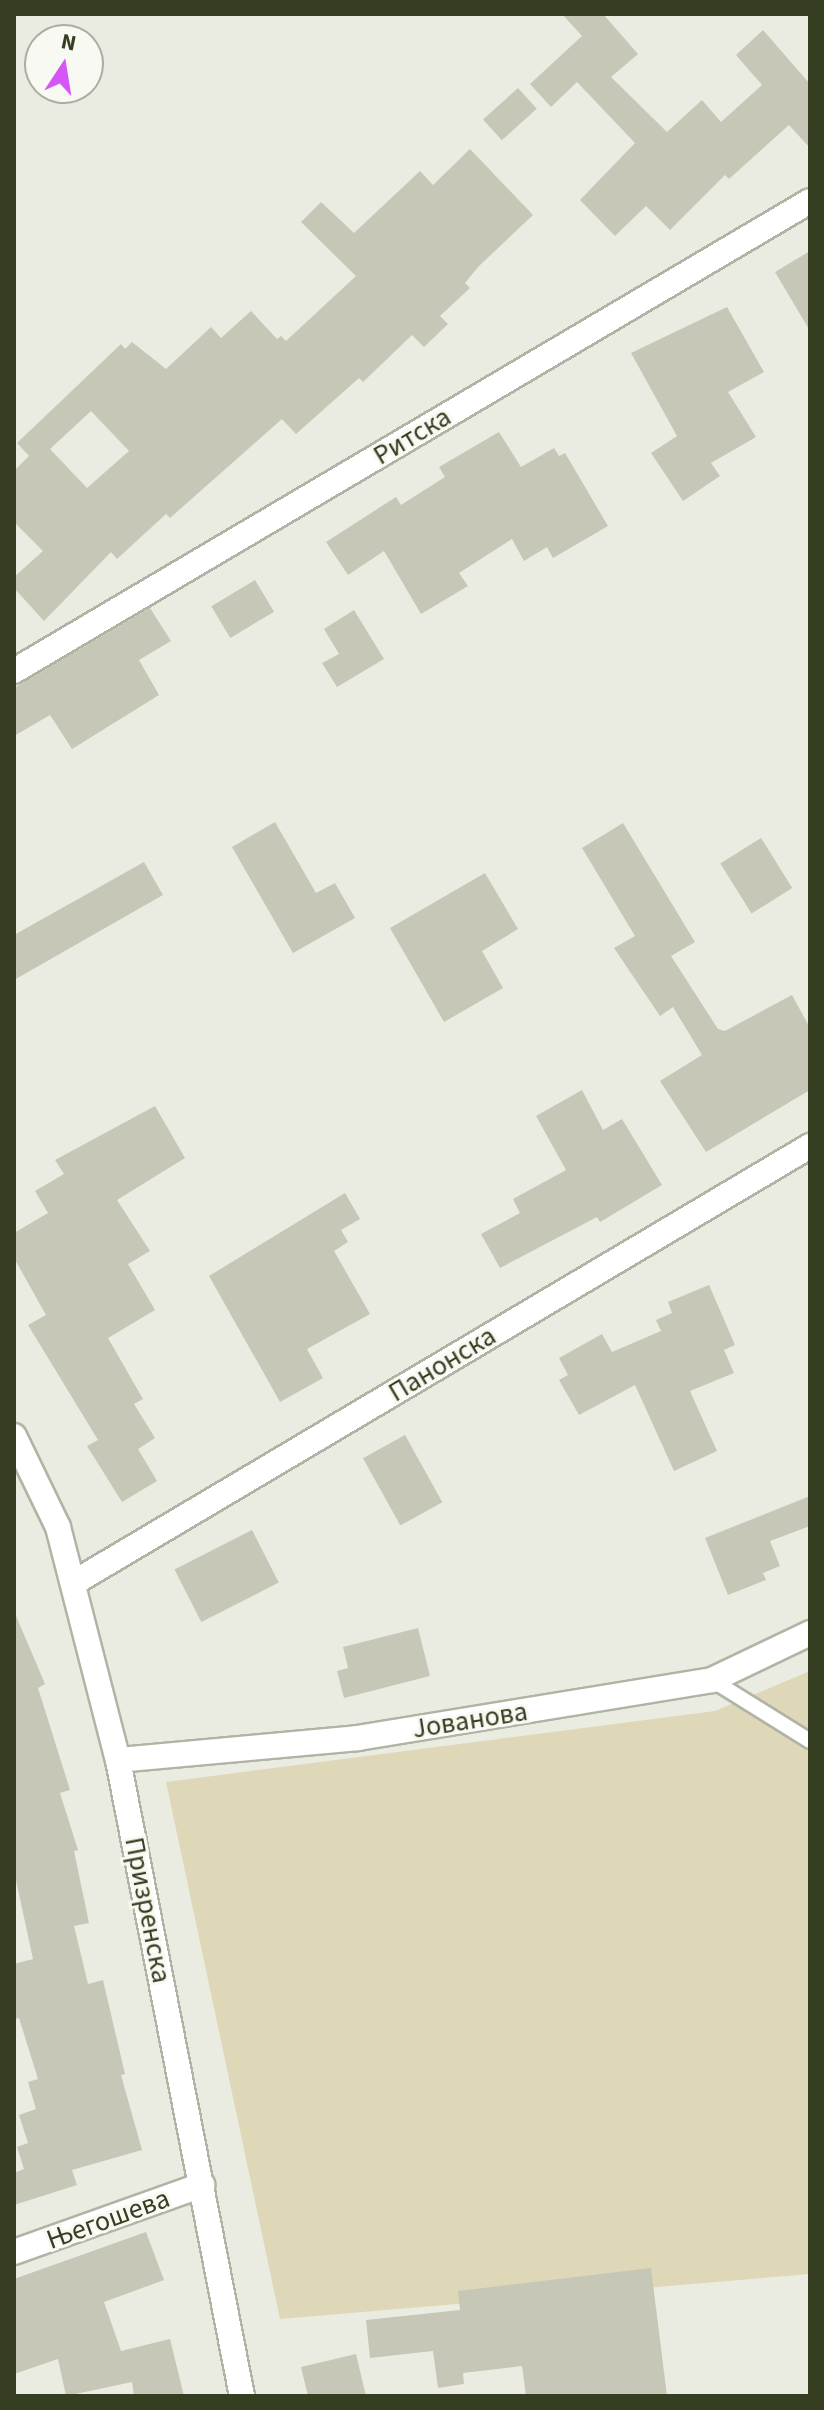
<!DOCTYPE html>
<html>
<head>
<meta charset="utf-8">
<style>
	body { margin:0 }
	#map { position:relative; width:824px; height:2410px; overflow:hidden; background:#ebece1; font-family:"Source Sans 3",sans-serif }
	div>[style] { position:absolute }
	.green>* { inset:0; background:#ded8b9 }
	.building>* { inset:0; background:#c6c7b6; transform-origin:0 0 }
	.roads { filter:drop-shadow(2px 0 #b1b4a4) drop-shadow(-2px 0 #b1b4a4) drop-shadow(0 2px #b1b4a4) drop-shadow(0 -2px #b1b4a4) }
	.lane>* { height:14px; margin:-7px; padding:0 7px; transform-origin:7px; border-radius:7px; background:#fff }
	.street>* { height:24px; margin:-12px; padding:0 12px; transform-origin:12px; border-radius:12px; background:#fff }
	span { translate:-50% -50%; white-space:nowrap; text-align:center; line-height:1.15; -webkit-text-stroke:6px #f8f9f2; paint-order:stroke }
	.street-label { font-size:28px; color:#363e21 }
	.frame { position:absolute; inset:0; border:16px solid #363e21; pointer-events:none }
	.north { position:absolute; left:24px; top:24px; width:80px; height:80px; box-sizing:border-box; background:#f8f9f2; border:2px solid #aaae9e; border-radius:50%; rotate:12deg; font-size:22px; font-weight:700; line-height:32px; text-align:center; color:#363e21 }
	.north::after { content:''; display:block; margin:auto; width:28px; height:36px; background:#d555f7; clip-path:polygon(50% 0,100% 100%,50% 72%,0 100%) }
</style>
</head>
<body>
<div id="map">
	<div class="green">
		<i style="clip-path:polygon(810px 1671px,810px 2274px,280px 2319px,166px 1782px,715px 1711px)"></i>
	</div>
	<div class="building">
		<i style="clip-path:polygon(562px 14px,603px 14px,638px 54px,611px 77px,667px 132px,702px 100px,721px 122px,762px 85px,736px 55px,763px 30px,810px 84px,810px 148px,789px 125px,729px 179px,725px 175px,670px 230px,646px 206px,615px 236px,580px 200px,635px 143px,577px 82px,551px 107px,530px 84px,582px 36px)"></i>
		<i style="left:518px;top:88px;width:28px;height:47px;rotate:48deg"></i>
		<i style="clip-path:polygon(evenodd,470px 149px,533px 215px,479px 266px,465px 283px,470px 288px,440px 316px,448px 324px,424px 347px,412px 335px,363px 382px,359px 378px,296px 434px,282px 419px,170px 518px,166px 514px,117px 559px,111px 552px,44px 621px,14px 588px,14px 577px,43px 551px,14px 522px,14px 471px,29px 456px,17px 443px,121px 344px,125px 349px,132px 342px,166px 369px,211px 327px,221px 338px,251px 311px,277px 339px,281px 336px,286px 341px,356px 276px,301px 222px,321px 202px,354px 233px,420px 171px,433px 185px,470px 149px,91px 411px,129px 451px,87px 488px,50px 449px,91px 411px)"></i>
		<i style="clip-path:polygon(810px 251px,810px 331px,775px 272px)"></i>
		<i style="clip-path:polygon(727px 307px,764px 372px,728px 392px,756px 437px,711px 463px,720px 476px,683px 501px,651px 453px,677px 436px,631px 353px)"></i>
		<i style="clip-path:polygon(499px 432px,521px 467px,554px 448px,559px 456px,565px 453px,608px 526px,553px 558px,547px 547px,524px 561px,512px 539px,459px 573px,468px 586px,421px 614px,384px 551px,348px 575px,326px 542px,396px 497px,401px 505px,445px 477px,439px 467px)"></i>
		<i style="left:255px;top:580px;width:37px;height:51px;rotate:59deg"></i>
		<i style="clip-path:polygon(150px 608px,171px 641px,139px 660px,159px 695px,72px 749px,50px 715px,14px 736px,14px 688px)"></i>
		<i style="clip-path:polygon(354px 610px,384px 659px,337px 687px,322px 663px,339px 654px,324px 629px)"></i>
		<i style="clip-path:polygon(275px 822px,316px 893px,335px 883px,355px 918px,293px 953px,232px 847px)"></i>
		<i style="clip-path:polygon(623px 823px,695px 942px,671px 956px,718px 1029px,725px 1031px,792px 995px,810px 1028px,810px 1090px,706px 1152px,660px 1081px,702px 1055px,673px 1007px,660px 1016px,614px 948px,635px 936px,582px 848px)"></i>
		<i style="left:761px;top:838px;width:59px;height:48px;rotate:58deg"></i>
		<i style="clip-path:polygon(144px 862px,163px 895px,14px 980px,14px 935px)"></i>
		<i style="clip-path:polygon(485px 873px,518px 929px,482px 951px,503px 988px,444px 1022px,390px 928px)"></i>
		<i style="clip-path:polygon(582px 1090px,603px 1130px,622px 1119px,662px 1185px,600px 1222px,597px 1217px,500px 1268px,481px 1234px,520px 1213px,513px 1199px,566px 1170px,536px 1116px)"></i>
		<i style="clip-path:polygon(155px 1106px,185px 1158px,117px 1200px,150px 1251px,128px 1264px,155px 1310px,108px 1338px,143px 1399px,134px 1404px,155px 1438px,138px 1449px,157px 1481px,122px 1502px,87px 1446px,98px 1440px,28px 1325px,46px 1315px,14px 1258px,14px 1233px,48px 1213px,35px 1191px,64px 1174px,55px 1160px)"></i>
		<i style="clip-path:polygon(345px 1193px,360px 1219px,341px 1230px,348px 1242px,334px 1251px,370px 1314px,307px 1349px,323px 1378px,280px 1402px,209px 1276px)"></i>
		<i style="clip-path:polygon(709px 1285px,735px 1345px,724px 1350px,734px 1373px,690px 1391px,717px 1451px,674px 1471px,635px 1385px,579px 1415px,559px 1380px,568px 1375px,559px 1358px,602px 1334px,612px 1352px,661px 1331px,656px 1320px,672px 1313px,668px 1302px)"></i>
		<i style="left:405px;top:1435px;width:77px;height:48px;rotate:61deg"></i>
		<i style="clip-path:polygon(810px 1496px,810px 1526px,770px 1541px,780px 1566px,763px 1573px,766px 1580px,728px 1595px,705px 1538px)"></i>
		<i style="left:252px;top:1530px;width:59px;height:87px;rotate:63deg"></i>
		<i style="clip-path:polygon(14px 1611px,45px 1684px,38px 1688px,70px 1790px,60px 1793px,78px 1850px,74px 1851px,89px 1923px,74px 1926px,88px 1984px,103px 1980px,125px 2074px,121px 2075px,142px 2150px,72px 2170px,77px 2185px,14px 2205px,14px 2173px,24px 2169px,17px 2147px,28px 2143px,19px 2115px,36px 2109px,28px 2082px,38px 2079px,19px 2018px,14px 2019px,14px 1964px,33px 1959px,14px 1871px)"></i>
		<i style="clip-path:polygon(418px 1628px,430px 1676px,344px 1698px,337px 1671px,348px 1668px,343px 1647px)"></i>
		<i style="clip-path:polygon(146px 2232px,164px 2280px,104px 2302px,121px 2351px,170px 2339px,184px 2396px,134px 2396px,132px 2382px,66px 2396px,58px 2359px,14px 2374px,14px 2279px)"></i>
		<i style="clip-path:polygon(651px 2268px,667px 2396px,526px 2396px,522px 2366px,463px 2373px,464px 2384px,438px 2388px,433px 2351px,370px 2358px,366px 2320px,460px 2310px,458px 2291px)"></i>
		<i style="clip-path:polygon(356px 2354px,366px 2396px,308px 2396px,301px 2367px)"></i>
	</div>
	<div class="roads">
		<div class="lane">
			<i style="left:712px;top:1680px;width:115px;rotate:31.9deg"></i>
		</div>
		<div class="street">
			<i style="left:14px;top:671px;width:924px;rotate:-30.56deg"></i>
			<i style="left:14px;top:1436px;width:101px;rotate:64.2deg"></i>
			<i style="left:58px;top:1527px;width:241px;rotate:75.6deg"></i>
			<i style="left:118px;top:1760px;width:648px;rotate:78.97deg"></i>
			<i style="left:75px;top:1582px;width:855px;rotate:-30.68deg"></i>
			<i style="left:118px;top:1760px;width:241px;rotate:-5.2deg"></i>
			<i style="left:358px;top:1738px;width:359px;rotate:-9.3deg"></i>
			<i style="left:712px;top:1680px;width:109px;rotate:-25.6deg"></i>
			<i style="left:14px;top:2252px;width:200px;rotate:-19.6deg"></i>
		</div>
	</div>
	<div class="street-label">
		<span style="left:412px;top:436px;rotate:-31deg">Ритска</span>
		<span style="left:442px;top:1364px;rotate:-31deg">Панонска</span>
		<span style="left:470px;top:1720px;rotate:-9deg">Јованова</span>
		<span style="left:148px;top:1910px;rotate:79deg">Призренска</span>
		<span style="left:108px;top:2219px;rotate:-20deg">Његошева</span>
	</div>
	<div class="frame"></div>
	<div class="north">N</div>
</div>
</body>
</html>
